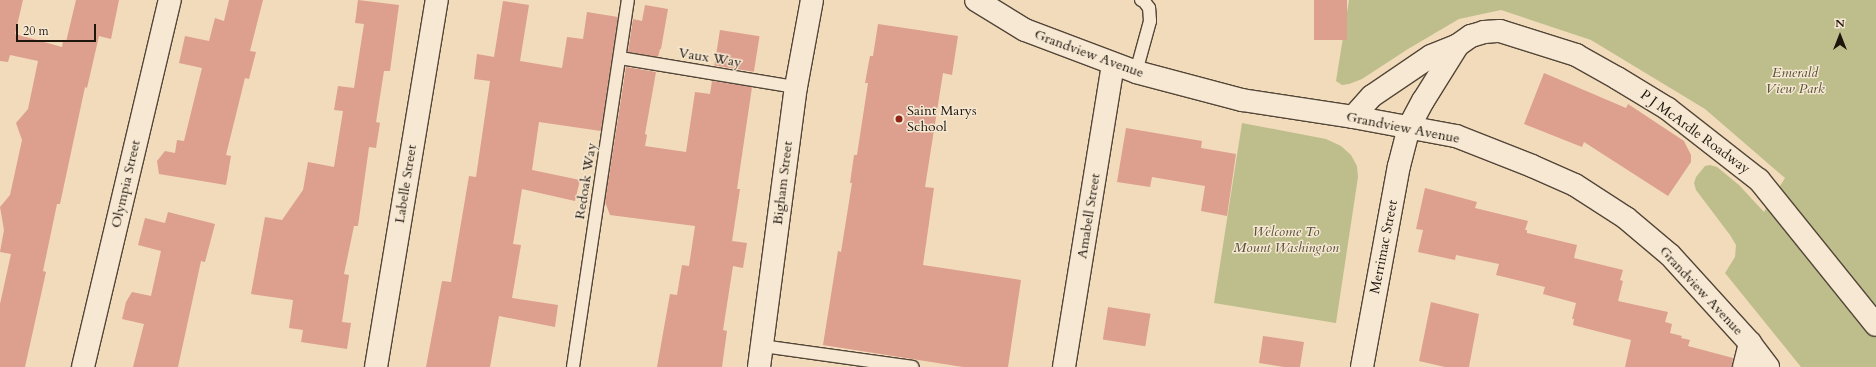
<!DOCTYPE html>
<html>
<head>
<meta charset="utf-8">
<style>
	body { margin:0 }
	#map { position:relative; width:1876px; height:367px; overflow:hidden; background:#f1dbba; font-family:Cardo,serif }
	div>[style] { position:absolute }
	.green>* { inset:0; background:#bebe8c }
	.building>* { inset:0; background:#dd9f8e; transform-origin:0 0 }
	.roads { filter:drop-shadow(1px 0 #534638) drop-shadow(-1px 0 #534638) drop-shadow(0 1px #534638) drop-shadow(0 -1px #534638) }
	.service>* { height:12px; margin:-6px; padding:0 6px; transform-origin:6px; border-radius:6px; background:#f6e8d2 }
	.minor>* { height:22px; margin:-11px; padding:0 11px; transform-origin:11px; border-radius:11px; background:#f6e8d2 }
	.tertiary>* { height:22px; margin:-11px; padding:0 11px; transform-origin:11px; border-radius:11px; background:#f6e8d2 }
	.secondary>* { height:22px; margin:-11px; padding:0 11px; transform-origin:11px; border-radius:11px; background:#f6e8d2 }
	.dots>* { width:11px; height:11px; translate:-50% -50%; box-sizing:border-box; border:2px solid #f6e8d2; border-radius:50% }
	span { translate:-50% -50%; white-space:nowrap; text-align:center; line-height:1.15; -webkit-text-stroke:3px #f6e8d2; paint-order:stroke }
	.street-label { font-size:14px; color:#1e150d }
	.park-label { font-size:14px; color:#565039; font-style:italic }
	.poi-label { font-size:14px; color:#1e150d }
	.left { translate:0 -50%; text-align:left }
	.north { position:absolute; left:1820px; top:16px; width:40px; height:40px; -webkit-text-stroke:3px #f6e8d2; paint-order:stroke; rotate:0deg; font-size:11px; font-weight:700; line-height:16px; text-align:center; color:#1e150d }
	.north::after { content:''; display:block; margin:auto; width:14px; height:18px; background:#1e150d; clip-path:polygon(50% 0,100% 100%,50% 72%,0 100%) }
	.scale { position:absolute; left:16px; top:24px; width:80px; height:18px; box-sizing:border-box; border:2px solid #1e150d; border-top:0; padding-left:5px; font-size:12px; line-height:14px; white-space:nowrap; color:#1e150d; -webkit-text-stroke:3px #f6e8d2; paint-order:stroke }
</style>
</head>
<body>
<div id="map">
	<div class="green">
		<i style="clip-path:polygon(1349px 0,1876px 0,1876px 367px,1801px 367px,1725px 273px,1735px 257px,1736px 245px,1730px 235px,1696px 190px,1694px 183px,1696px 177px,1705px 166px,1710px 165px,1717px 167px,1739px 185px,1764px 212px,1785px 178px,1705px 109px,1591px 40px,1501px 10px,1459px 19px,1408px 49px,1362px 79px,1349px 84px,1342px 85px,1336px 81px)"></i>
		<i style="clip-path:polygon(1242px 123px,1326px 139px,1341px 146px,1351px 155px,1357px 166px,1358px 177px,1336px 323px,1214px 303px)"></i>
	</div>
	<div class="building">
		<i style="clip-path:polygon(0 0,23px 0,15px 34px,62px 47px,63px 41px,66px 42px,76px 0,119px 0,111px 39px,99px 36px,87px 88px,85px 87px,60px 204px,57px 204px,43px 271px,46px 272px,25px 367px,0 367px,0 304px,11px 254px,0 252px,4px 230px,0 207px,10px 195px,22px 140px,16px 123px,28px 109px,38px 61px,10px 55px,8px 62px,0 61px)"></i>
		<i style="clip-path:polygon(229px 0,263px 0,250px 51px,256px 52px,249px 79px,245px 78px,226px 155px,231px 156px,226px 185px,159px 174px,157px 161px,165px 151px,175px 153px,177px 140px,184px 141px,202px 68px,179px 63px,185px 36px,209px 41px,215px 18px,224px 21px)"></i>
		<i style="clip-path:polygon(358px 0,399px 5px,390px 71px,384px 71px,376px 122px,380px 123px,376px 148px,369px 147px,358px 226px,354px 226px,344px 274px,349px 275px,342px 322px,351px 323px,347px 349px,301px 342px,303px 330px,289px 328px,293px 300px,251px 294px,265px 217px,282px 220px,303px 190px,308px 162px,334px 167px,343px 111px,334px 110px,338px 86px,354px 88px,364px 24px,355px 23px)"></i>
		<i style="left:1314px;top:0;width:33px;height:40px"></i>
		<i style="clip-path:polygon(503px 1px,529px 5px,520px 61px,562px 68px,567px 37px,583px 39px,587px 12px,618px 17px,601px 131px,539px 122px,532px 170px,580px 180px,575px 201px,522px 189px,513px 244px,521px 245px,512px 298px,558px 305px,555px 327px,499px 316px,490px 367px,426px 367px,442px 281px,451px 282px,469px 176px,476px 177px,490px 81px,474px 79px,477px 54px,494px 57px)"></i>
		<i style="clip-path:polygon(645px 5px,668px 9px,661px 49px,660px 49px,658px 57px,628px 52px,633px 19px,642px 21px)"></i>
		<i style="clip-path:polygon(878px 24px,958px 36px,952px 75px,943px 73px,925px 187px,934px 188px,923px 265px,1021px 280px,1008px 367px,963px 367px,823px 345px,838px 251px,841px 252px,852px 183px,850px 183px,854px 155px,857px 155px,868px 83px,865px 83px,870px 56px,873px 56px)"></i>
		<i style="left:720px;top:30px;width:40px;height:36px;rotate:9deg"></i>
		<i style="clip-path:polygon(626px 67px,656px 72px,645px 134px,647px 135px,645px 146px,686px 152px,695px 92px,710px 94px,712px 81px,752px 87px,737px 189px,740px 189px,732px 241px,747px 243px,743px 268px,733px 266px,723px 330px,727px 331px,722px 367px,657px 367px,670px 294px,677px 295px,682px 265px,689px 266px,695px 226px,610px 215px,605px 202px)"></i>
		<i style="clip-path:polygon(1544px 73px,1626px 108px,1628px 104px,1684px 141px,1691px 155px,1691px 162px,1668px 196px,1584px 142px,1582px 147px,1524px 124px)"></i>
		<i style="clip-path:polygon(1126px 128px,1202px 141px,1201px 148px,1236px 154px,1227px 216px,1201px 211px,1205px 186px,1152px 177px,1150px 187px,1117px 182px)"></i>
		<i style="clip-path:polygon(1425px 188px,1477px 202px,1475px 208px,1528px 221px,1525px 230px,1527px 230px,1527px 233px,1577px 245px,1574px 258px,1623px 270px,1620px 280px,1623px 281px,1618px 301px,1668px 312px,1665px 322px,1672px 324px,1670px 333px,1682px 336px,1681px 338px,1690px 340px,1688px 346px,1733px 358px,1732px 367px,1625px 367px,1631px 340px,1573px 325px,1574px 319px,1572px 319px,1576px 303px,1543px 294px,1545px 287px,1496px 275px,1499px 264px,1456px 255px,1455px 260px,1418px 252px,1423px 230px,1416px 229px)"></i>
		<i style="clip-path:polygon(168px 212px,215px 224px,205px 262px,201px 261px,178px 367px,133px 367px,144px 324px,122px 319px,126px 302px,132px 292px,151px 296px,161px 251px,138px 245px,145px 218px,165px 223px)"></i>
		<i style="clip-path:polygon(1431px 302px,1479px 314px,1469px 367px,1445px 367px,1419px 361px)"></i>
		<i style="left:1108px;top:307px;width:43px;height:33px;rotate:9deg"></i>
		<i style="clip-path:polygon(1263px 336px,1304px 342px,1300px 367px,1284px 367px,1259px 363px)"></i>
	</div>
	<div class="roads">
		<div class="service">
			<i style="left:620px;top:58px;width:178px;rotate:9.4deg"></i>
			<i style="left:1136px;top:72px;width:53px;rotate:-74.6deg"></i>
			<i style="left:1150px;top:21px;width:13px;rotate:-94deg"></i>
			<i style="left:1149px;top:8px;width:9px;rotate:-126deg"></i>
			<i style="left:1144px;top:1px;width:3px;rotate:-162deg"></i>
			<i style="left:762px;top:346px;width:152px;rotate:7.9deg"></i>
			<i style="left:573px;top:367px;width:371px;rotate:-81.5deg"></i>
		</div>
		<div class="minor">
			<i style="left:83px;top:367px;width:377px;rotate:-76.7deg"></i>
			<i style="left:376px;top:367px;width:372px;rotate:-80.6deg"></i>
			<i style="left:759px;top:367px;width:282px;rotate:-82.5deg"></i>
			<i style="left:796px;top:87px;width:88px;rotate:-79.6deg"></i>
			<i style="left:1064px;top:367px;width:306px;rotate:-80.8deg"></i>
			<i style="left:1744px;top:367px;width:25px;rotate:-76deg"></i>
		</div>
		<div class="tertiary">
			<i style="left:976px;top:0;width:57px;rotate:31.5deg"></i>
			<i style="left:1025px;top:30px;width:119px;rotate:20.7deg"></i>
			<i style="left:1136px;top:72px;width:110px;rotate:14.8deg"></i>
			<i style="left:1242px;top:100px;width:112px;rotate:8.7deg"></i>
			<i style="left:1353px;top:117px;width:105px;rotate:10.5deg"></i>
			<i style="left:1456px;top:136px;width:82px;rotate:21.5deg"></i>
			<i style="left:1532px;top:166px;width:47px;rotate:23.8deg"></i>
			<i style="left:1575px;top:185px;width:61px;rotate:32.9deg"></i>
			<i style="left:1626px;top:218px;width:57px;rotate:40.1deg"></i>
			<i style="left:1670px;top:255px;width:119px;rotate:47.7deg"></i>
			<i style="left:1750px;top:343px;width:30px;rotate:53deg"></i>
			<i style="left:1362px;top:367px;width:204px;rotate:-79.6deg"></i>
			<i style="left:1399px;top:166px;width:40px;rotate:-75.6deg"></i>
		</div>
		<div class="secondary">
			<i style="left:1353px;top:117px;width:28px;rotate:-48deg"></i>
			<i style="left:1372px;top:96px;width:71px;rotate:-34.1deg"></i>
			<i style="left:1431px;top:56px;width:29px;rotate:-22deg"></i>
			<i style="left:1409px;top:127px;width:30px;rotate:-62deg"></i>
			<i style="left:1423px;top:101px;width:66px;rotate:-58deg"></i>
			<i style="left:1458px;top:45px;width:16px;rotate:-35deg"></i>
			<i style="left:1471px;top:36px;width:14px;rotate:-17deg"></i>
			<i style="left:1484px;top:32px;width:16px;rotate:-4deg"></i>
			<i style="left:1500px;top:31px;width:80px;rotate:17.5deg"></i>
			<i style="left:1576px;top:55px;width:47px;rotate:29.3deg"></i>
			<i style="left:1617px;top:78px;width:60px;rotate:31.3deg"></i>
			<i style="left:1668px;top:109px;width:115px;rotate:38deg"></i>
			<i style="left:1759px;top:180px;width:186px;rotate:51.1deg"></i>
		</div>
	</div>
	<div class="dots">
		<i style="left:899px;top:119px;background:#8f2418"></i>
	</div>
	<div class="street-label">
		<span style="left:1089px;top:54px;rotate:20deg">Grandview Avenue</span>
		<span style="left:710px;top:58px;rotate:9deg">Vaux Way</span>
		<span style="left:1403px;top:128px;rotate:11deg">Grandview Avenue</span>
		<span style="left:1695px;top:132px;rotate:36deg">P J McArdle Roadway</span>
		<span style="left:586px;top:181px;rotate:-81deg">Redoak Way</span>
		<span style="left:783px;top:183px;rotate:-83deg">Bigham Street</span>
		<span style="left:126px;top:184px;rotate:-77deg">Olympia Street</span>
		<span style="left:406px;top:184px;rotate:-81deg">Labelle Street</span>
		<span style="left:1089px;top:216px;rotate:-81deg">Amabell Street</span>
		<span style="left:1384px;top:247px;rotate:-79deg">Merrimac Street</span>
		<span style="left:1701px;top:291px;rotate:47deg">Grandview Avenue</span>
	</div>
	<div class="park-label">
		<span style="left:1795px;top:81px">Emerald<br>View Park</span>
		<span style="left:1286px;top:240px">Welcome To<br>Mount Washington</span>
	</div>
	<div class="poi-label">
		<span class="left" style="left:907px;top:119px">Saint Marys<br>School</span>
	</div>
	<div class="north">N</div>
	<div class="scale">20 m</div>
</div>
</body>
</html>
